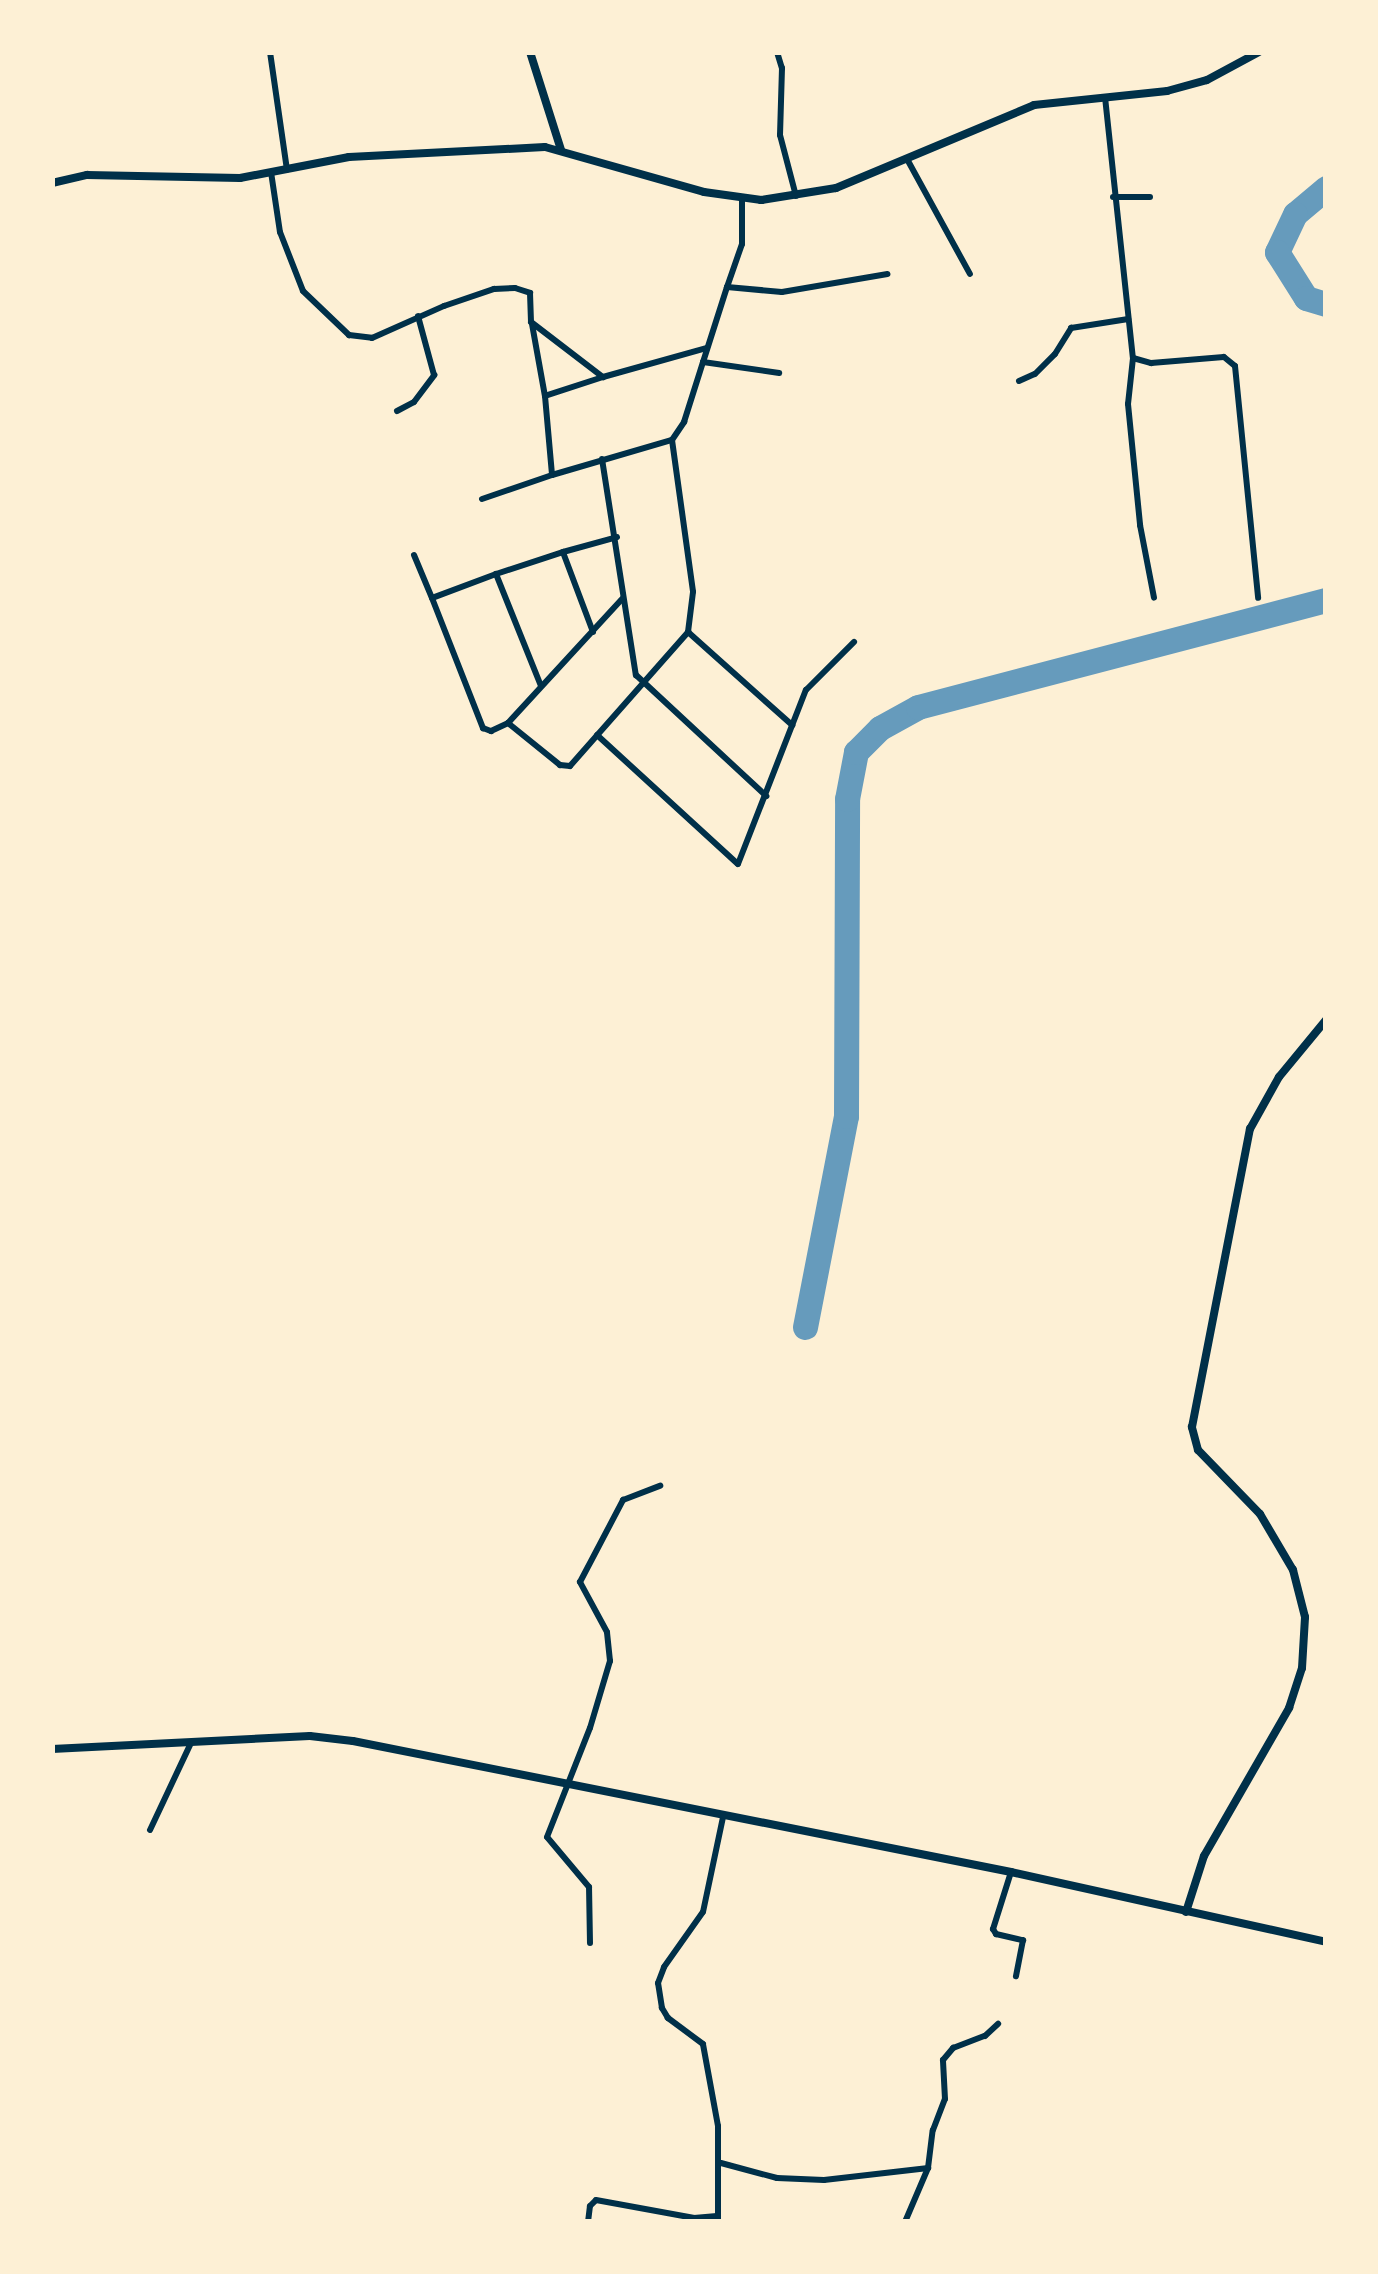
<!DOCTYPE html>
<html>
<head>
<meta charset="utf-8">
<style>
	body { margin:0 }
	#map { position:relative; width:1378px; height:2274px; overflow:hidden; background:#fdf0d5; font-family:Arial,sans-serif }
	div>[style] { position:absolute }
	.river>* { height:25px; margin:-12.5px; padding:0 12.5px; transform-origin:12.5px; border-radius:12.5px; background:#669bbc }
	.minor>* { height:6px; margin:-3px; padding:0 3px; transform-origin:3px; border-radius:3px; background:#003049 }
	.tertiary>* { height:8px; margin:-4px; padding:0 4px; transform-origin:4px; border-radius:4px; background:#003049 }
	span { translate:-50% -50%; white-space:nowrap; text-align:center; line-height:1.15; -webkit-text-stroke:10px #fdf0d5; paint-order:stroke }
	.frame { position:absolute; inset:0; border:55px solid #fdf0d5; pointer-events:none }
</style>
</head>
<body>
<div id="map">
	<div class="river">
		<i style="left:1326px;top:188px;width:40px;rotate:140deg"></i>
		<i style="left:1295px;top:214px;width:42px;rotate:115.3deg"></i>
		<i style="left:1277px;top:252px;width:54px;rotate:57.8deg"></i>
		<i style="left:1306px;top:298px;width:21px;rotate:17deg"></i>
		<i style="left:805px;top:1327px;width:215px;rotate:-79deg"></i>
		<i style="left:846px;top:1116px;width:317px;rotate:-89.8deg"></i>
		<i style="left:847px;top:799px;width:48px;rotate:-79.2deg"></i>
		<i style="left:856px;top:752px;width:34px;rotate:-45deg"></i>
		<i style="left:880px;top:728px;width:43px;rotate:-28.9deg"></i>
		<i style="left:918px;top:707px;width:422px;rotate:-14.7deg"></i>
	</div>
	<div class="minor">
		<i style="left:270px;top:52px;width:119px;rotate:81.8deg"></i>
		<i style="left:777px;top:52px;width:17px;rotate:73deg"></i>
		<i style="left:782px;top:68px;width:67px;rotate:91.7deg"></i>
		<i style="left:780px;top:135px;width:63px;rotate:75.3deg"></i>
		<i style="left:1105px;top:97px;width:262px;rotate:83.9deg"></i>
		<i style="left:1133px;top:358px;width:19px;rotate:16deg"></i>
		<i style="left:1151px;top:363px;width:73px;rotate:-4.7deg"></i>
		<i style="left:1224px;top:357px;width:14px;rotate:39deg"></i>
		<i style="left:1235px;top:366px;width:233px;rotate:84.3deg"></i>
		<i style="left:907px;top:159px;width:131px;rotate:61.3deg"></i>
		<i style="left:271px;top:172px;width:61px;rotate:81.5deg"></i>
		<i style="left:280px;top:232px;width:63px;rotate:68.7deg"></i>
		<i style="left:303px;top:291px;width:64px;rotate:43.7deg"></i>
		<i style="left:349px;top:335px;width:23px;rotate:7deg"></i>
		<i style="left:372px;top:338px;width:79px;rotate:-24deg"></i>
		<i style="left:444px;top:306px;width:53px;rotate:-18.8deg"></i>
		<i style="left:494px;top:289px;width:21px;rotate:-3deg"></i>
		<i style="left:515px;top:288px;width:16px;rotate:18deg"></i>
		<i style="left:530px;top:293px;width:29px;rotate:88deg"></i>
		<i style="left:531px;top:322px;width:91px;rotate:37.4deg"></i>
		<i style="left:603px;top:377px;width:108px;rotate:-15.6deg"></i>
		<i style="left:1113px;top:197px;width:37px"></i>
		<i style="left:742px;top:199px;width:45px;rotate:90deg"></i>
		<i style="left:742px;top:244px;width:46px;rotate:109.2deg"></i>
		<i style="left:727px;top:287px;width:55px;rotate:5.2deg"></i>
		<i style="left:782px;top:292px;width:107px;rotate:-9.7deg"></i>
		<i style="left:727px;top:287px;width:79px;rotate:107.7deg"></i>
		<i style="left:703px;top:362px;width:77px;rotate:8.2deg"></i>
		<i style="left:532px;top:324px;width:73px;rotate:79.8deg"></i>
		<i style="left:1133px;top:358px;width:46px;rotate:96.2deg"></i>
		<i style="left:1128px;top:404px;width:122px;rotate:84.3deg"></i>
		<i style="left:1140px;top:525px;width:74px;rotate:79.1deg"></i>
		<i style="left:603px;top:377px;width:61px;rotate:161.9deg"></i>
		<i style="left:545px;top:396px;width:79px;rotate:84.9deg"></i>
		<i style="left:552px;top:475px;width:125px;rotate:-16.3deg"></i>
		<i style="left:672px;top:440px;width:22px;rotate:-56deg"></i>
		<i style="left:684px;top:422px;width:63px;rotate:-72.4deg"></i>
		<i style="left:1019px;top:381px;width:17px;rotate:-24deg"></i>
		<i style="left:1035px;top:374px;width:28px;rotate:-45deg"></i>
		<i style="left:1055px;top:354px;width:31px;rotate:-58deg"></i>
		<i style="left:1071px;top:328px;width:58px;rotate:-9deg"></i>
		<i style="left:397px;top:411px;width:19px;rotate:-28deg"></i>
		<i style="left:414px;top:402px;width:34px;rotate:-53deg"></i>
		<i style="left:434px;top:375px;width:61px;rotate:-105.2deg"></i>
		<i style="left:672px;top:440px;width:153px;rotate:82.1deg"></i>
		<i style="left:693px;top:592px;width:40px;rotate:97.1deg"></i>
		<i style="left:688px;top:632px;width:140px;rotate:41.8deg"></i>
		<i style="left:602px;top:459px;width:219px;rotate:81.1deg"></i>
		<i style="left:636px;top:675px;width:178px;rotate:42.9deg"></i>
		<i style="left:482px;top:499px;width:74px;rotate:-18.9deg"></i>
		<i style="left:414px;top:555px;width:47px;rotate:67.3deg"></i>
		<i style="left:496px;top:574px;width:68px;rotate:159.4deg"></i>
		<i style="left:432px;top:598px;width:140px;rotate:68.6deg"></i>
		<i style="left:483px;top:728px;width:9px;rotate:21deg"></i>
		<i style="left:491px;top:731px;width:19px;rotate:-25deg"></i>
		<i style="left:622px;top:599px;width:168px;rotate:132.6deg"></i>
		<i style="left:508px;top:723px;width:67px;rotate:38.9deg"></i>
		<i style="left:560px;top:765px;width:10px;rotate:6deg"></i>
		<i style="left:570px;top:766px;width:179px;rotate:-48.6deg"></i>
		<i style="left:593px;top:632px;width:85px;rotate:-110.6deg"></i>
		<i style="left:563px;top:552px;width:56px;rotate:-15.5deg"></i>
		<i style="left:541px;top:686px;width:121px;rotate:-111.9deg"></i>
		<i style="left:496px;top:574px;width:71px;rotate:-18.2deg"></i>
		<i style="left:597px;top:735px;width:191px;rotate:42.5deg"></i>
		<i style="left:738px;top:864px;width:187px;rotate:-68.7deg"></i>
		<i style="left:806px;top:690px;width:68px;rotate:-45deg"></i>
		<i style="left:150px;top:1830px;width:96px;rotate:-64.8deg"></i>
		<i style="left:1011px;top:1872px;width:60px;rotate:107.5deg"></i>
		<i style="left:993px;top:1929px;width:6px;rotate:59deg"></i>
		<i style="left:996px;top:1934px;width:28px;rotate:13deg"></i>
		<i style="left:1023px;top:1940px;width:37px;rotate:101deg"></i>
		<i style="left:590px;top:1943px;width:56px;rotate:-91deg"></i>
		<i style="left:589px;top:1887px;width:65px;rotate:-130deg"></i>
		<i style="left:547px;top:1837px;width:117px;rotate:-68.5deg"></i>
		<i style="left:590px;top:1728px;width:70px;rotate:-73.4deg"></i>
		<i style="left:610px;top:1661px;width:29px;rotate:-96deg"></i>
		<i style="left:607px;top:1632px;width:57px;rotate:-118.4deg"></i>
		<i style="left:580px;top:1582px;width:93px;rotate:-62.3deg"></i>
		<i style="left:623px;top:1500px;width:40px;rotate:-21deg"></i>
		<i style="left:721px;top:2163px;width:58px;rotate:15deg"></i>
		<i style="left:777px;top:2178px;width:47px;rotate:2.4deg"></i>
		<i style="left:824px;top:2180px;width:105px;rotate:-6.6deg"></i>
		<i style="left:928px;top:2168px;width:59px;rotate:113.1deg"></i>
		<i style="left:928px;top:2168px;width:38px;rotate:-83deg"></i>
		<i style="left:933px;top:2130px;width:33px;rotate:-69deg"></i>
		<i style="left:945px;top:2099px;width:39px;rotate:-93deg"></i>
		<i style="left:943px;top:2060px;width:16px;rotate:-50deg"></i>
		<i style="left:953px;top:2048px;width:34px;rotate:-21deg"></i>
		<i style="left:985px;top:2036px;width:18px;rotate:-43deg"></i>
		<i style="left:588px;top:2222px;width:16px;rotate:-83deg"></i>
		<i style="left:590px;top:2206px;width:8px;rotate:-45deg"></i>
		<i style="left:596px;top:2200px;width:100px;rotate:10.4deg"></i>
		<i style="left:694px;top:2218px;width:23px;rotate:-5deg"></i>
		<i style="left:718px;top:2222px;width:96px;rotate:-90deg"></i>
		<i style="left:718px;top:2126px;width:83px;rotate:-100.4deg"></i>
		<i style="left:703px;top:2044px;width:44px;rotate:-143.4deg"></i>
		<i style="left:668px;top:2018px;width:12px;rotate:-121deg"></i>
		<i style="left:662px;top:2008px;width:25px;rotate:-99deg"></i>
		<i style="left:658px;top:1983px;width:17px;rotate:-69deg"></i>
		<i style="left:664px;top:1967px;width:67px;rotate:-54.7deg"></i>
		<i style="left:703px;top:1912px;width:97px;rotate:-78.1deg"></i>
	</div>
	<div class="tertiary">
		<i style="left:530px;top:52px;width:103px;rotate:72.4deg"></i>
		<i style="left:52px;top:183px;width:36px;rotate:-13deg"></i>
		<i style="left:87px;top:175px;width:153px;rotate:1.1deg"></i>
		<i style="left:240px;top:178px;width:111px;rotate:-10.9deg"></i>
		<i style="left:349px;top:157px;width:196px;rotate:-2.9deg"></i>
		<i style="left:545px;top:147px;width:165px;rotate:15.8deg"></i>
		<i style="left:704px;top:192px;width:58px;rotate:8deg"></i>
		<i style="left:761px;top:200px;width:76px;rotate:-9.1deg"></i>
		<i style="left:836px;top:188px;width:215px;rotate:-22.7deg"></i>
		<i style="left:1034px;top:105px;width:134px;rotate:-6deg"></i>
		<i style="left:1167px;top:91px;width:41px;rotate:-15.4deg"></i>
		<i style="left:1207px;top:80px;width:59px;rotate:-28.3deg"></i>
		<i style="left:52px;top:1749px;width:258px;rotate:-2.9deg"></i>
		<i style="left:310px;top:1736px;width:43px;rotate:6.6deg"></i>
		<i style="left:353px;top:1741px;width:671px;rotate:11.26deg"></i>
		<i style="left:1011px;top:1872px;width:323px;rotate:12.5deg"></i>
		<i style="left:1186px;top:1912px;width:59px;rotate:-72.2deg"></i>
		<i style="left:1204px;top:1856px;width:171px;rotate:-60.1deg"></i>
		<i style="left:1289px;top:1708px;width:42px;rotate:-72deg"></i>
		<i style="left:1302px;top:1668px;width:51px;rotate:-86.6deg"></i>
		<i style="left:1305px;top:1617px;width:49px;rotate:-104.3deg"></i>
		<i style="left:1293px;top:1570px;width:65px;rotate:-120.5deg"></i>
		<i style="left:1260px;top:1514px;width:89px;rotate:-134.1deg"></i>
		<i style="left:1198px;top:1450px;width:24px;rotate:-105deg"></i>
		<i style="left:1192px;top:1427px;width:304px;rotate:-79deg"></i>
		<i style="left:1250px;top:1129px;width:60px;rotate:-60.9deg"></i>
		<i style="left:1279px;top:1077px;width:74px;rotate:-50.5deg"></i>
	</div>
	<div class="frame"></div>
</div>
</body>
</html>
